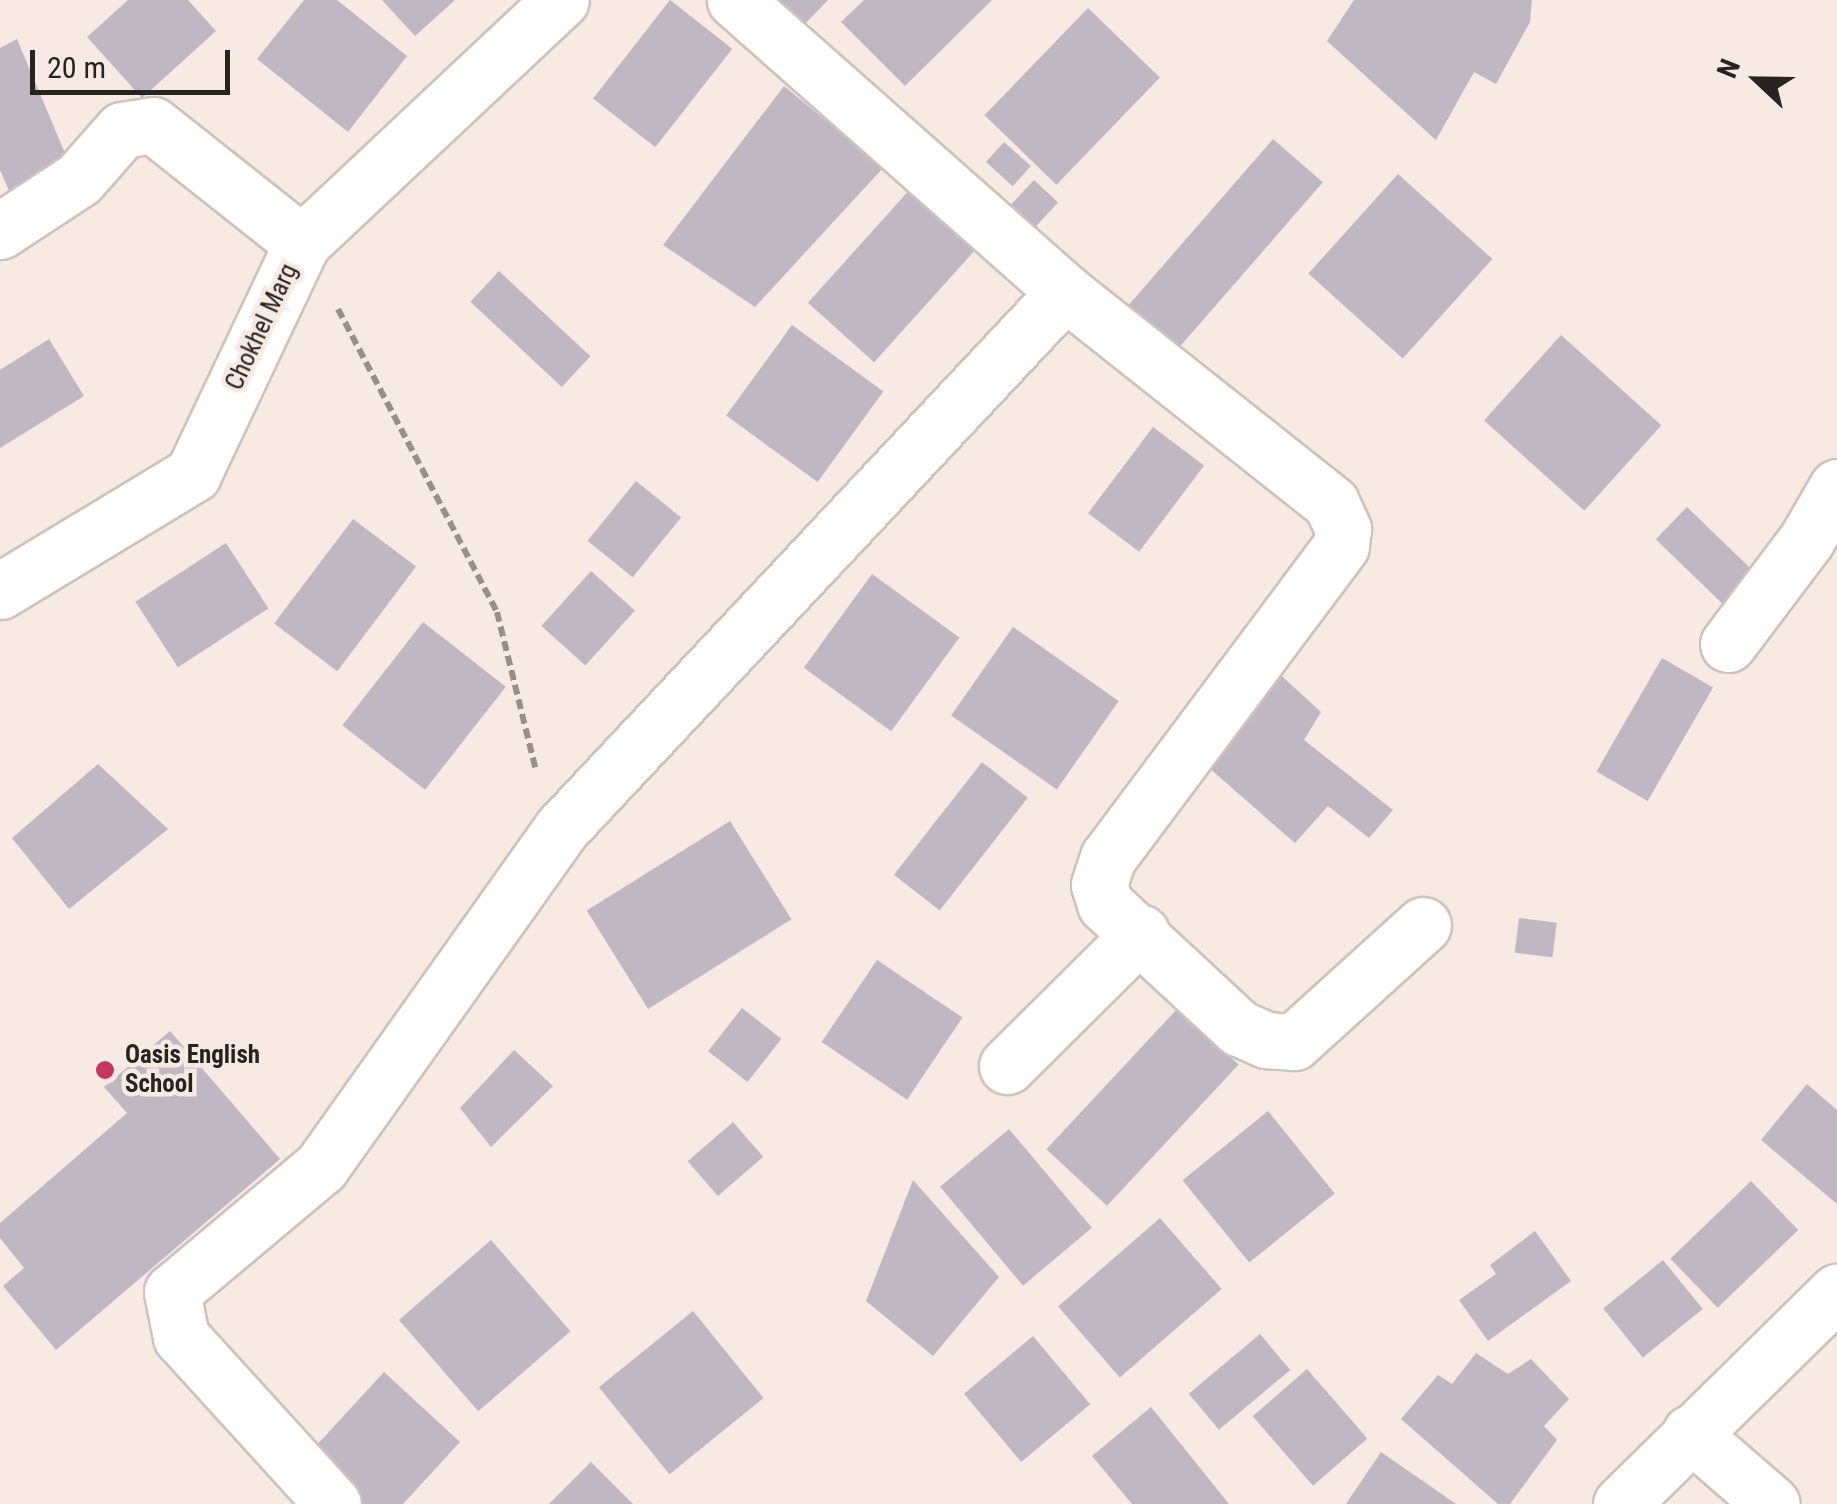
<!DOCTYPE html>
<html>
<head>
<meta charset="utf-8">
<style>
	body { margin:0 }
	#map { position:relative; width:1837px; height:1504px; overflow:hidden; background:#f7eae3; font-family:"Roboto Condensed",sans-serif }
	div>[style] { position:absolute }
	.building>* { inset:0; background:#bfb8c2; transform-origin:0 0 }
	.path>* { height:6px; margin-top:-3px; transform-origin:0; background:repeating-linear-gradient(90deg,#988f89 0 10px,transparent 0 15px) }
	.roads { filter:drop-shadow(2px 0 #cec2bb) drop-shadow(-2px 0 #cec2bb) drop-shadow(0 2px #cec2bb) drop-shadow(0 -2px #cec2bb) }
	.minor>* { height:55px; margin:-27.5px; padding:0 27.5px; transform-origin:27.5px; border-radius:27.5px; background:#fff }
	.dots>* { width:28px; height:28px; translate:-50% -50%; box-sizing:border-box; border:5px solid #f7eae3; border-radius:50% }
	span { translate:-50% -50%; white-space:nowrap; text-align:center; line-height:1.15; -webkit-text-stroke:9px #f7eae3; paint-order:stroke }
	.street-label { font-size:25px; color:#272320 }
	.poi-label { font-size:25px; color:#272320; font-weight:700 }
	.left { translate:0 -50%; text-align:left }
	.north { position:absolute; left:1707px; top:30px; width:100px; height:100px; -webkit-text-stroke:8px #f7eae3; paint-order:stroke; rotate:292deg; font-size:28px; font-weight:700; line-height:40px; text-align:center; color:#272320 }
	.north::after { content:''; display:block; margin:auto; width:35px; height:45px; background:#272320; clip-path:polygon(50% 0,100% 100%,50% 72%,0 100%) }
	.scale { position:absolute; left:30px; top:50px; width:200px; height:45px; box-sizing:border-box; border:5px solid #272320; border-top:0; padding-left:12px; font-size:30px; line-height:35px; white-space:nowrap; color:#272320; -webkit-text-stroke:8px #f7eae3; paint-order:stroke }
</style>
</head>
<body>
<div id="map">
	<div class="building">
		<i style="clip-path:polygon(128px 0,188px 0,216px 31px,142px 98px,87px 37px)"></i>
		<i style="clip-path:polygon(304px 0,337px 0,407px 56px,348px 132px,257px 59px)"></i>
		<i style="clip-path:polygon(382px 0,455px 0,415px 36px)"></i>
		<i style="left:670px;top:0;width:79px;height:125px;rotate:38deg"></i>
		<i style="clip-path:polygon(772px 0,828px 0,801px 28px)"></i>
		<i style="clip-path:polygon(864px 0,992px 0,905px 86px,841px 22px)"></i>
		<i style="clip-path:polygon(1354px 0,1532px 0,1530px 22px,1496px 84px,1474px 72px,1436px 140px,1327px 41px)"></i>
		<i style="left:1088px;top:8px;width:100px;height:149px;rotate:44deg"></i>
		<i style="clip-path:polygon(17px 39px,72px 170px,14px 202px,0 170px,0 48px)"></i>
		<i style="clip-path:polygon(784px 86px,883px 168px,755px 307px,663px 245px)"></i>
		<i style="left:1273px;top:139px;width:66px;height:220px;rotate:41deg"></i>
		<i style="left:1004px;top:142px;width:36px;height:27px;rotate:42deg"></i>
		<i style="left:1398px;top:174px;width:127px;height:134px;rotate:42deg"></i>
		<i style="left:1034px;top:180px;width:33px;height:35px;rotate:43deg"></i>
		<i style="left:913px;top:186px;width:89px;height:157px;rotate:42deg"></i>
		<i style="left:499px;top:271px;width:125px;height:42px;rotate:43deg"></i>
		<i style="left:792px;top:325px;width:113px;height:112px;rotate:36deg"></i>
		<i style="left:1561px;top:335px;width:135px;height:115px;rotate:42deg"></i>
		<i style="clip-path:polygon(49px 339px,84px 396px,0 448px,0 370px)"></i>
		<i style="left:1153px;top:427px;width:64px;height:108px;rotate:37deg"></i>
		<i style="left:636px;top:481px;width:58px;height:77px;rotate:39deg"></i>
		<i style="left:1687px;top:507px;width:92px;height:45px;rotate:44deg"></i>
		<i style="left:353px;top:519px;width:79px;height:131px;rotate:37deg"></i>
		<i style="left:226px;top:543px;width:78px;height:108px;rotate:57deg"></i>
		<i style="left:591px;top:571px;width:59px;height:74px;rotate:42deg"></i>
		<i style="left:872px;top:574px;width:108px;height:116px;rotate:36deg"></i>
		<i style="left:423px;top:622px;width:105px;height:131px;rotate:38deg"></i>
		<i style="left:1013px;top:627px;width:129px;height:108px;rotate:35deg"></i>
		<i style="clip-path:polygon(1262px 658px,1321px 712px,1304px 740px,1393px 810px,1369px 838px,1328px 806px,1295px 843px,1200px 760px)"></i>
		<i style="left:1662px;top:658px;width:59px;height:131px;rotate:30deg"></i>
		<i style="left:982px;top:762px;width:58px;height:143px;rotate:38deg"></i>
		<i style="clip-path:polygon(98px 764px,168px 829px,69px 909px,12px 838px)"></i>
		<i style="left:730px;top:821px;width:116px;height:169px;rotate:58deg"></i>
		<i style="left:1519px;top:918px;width:38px;height:35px;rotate:7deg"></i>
		<i style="left:877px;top:960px;width:103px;height:99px;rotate:34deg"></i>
		<i style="left:742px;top:1008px;width:50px;height:55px;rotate:38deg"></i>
		<i style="left:1178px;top:1008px;width:83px;height:193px;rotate:43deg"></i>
		<i style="clip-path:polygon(170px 1031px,280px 1159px,56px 1350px,3px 1286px,24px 1268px,0 1238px,0 1223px,127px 1113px,104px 1087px)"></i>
		<i style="clip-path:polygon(514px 1050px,553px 1086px,491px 1147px,460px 1108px)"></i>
		<i style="clip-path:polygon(1807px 1084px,1837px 1110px,1837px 1204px,1761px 1140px)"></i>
		<i style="left:1268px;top:1111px;width:106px;height:110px;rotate:51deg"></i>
		<i style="left:733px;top:1122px;width:46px;height:60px;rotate:49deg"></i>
		<i style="left:1009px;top:1129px;width:129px;height:90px;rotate:50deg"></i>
		<i style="clip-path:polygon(913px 1180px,999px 1277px,933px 1356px,866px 1301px)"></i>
		<i style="left:1751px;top:1181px;width:68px;height:112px;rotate:46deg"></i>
		<i style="left:1160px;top:1218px;width:94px;height:135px;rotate:49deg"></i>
		<i style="clip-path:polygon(1535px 1231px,1571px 1281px,1488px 1341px,1459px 1300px,1496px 1274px,1490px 1265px)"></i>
		<i style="left:491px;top:1240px;width:121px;height:122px;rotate:49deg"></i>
		<i style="left:1663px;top:1260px;width:63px;height:77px;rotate:51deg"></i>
		<i style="left:693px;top:1311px;width:112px;height:121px;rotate:51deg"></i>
		<i style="left:1260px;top:1334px;width:47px;height:93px;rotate:50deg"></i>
		<i style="left:1033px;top:1336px;width:89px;height:90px;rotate:50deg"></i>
		<i style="clip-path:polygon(1476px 1353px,1508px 1374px,1531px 1359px,1569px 1399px,1544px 1426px,1557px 1440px,1510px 1504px,1498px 1504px,1401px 1419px,1438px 1375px,1452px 1384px)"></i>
		<i style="left:1307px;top:1369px;width:92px;height:72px;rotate:49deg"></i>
		<i style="clip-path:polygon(384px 1372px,460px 1442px,403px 1504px,352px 1504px,303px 1460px)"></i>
		<i style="clip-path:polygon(1151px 1407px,1229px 1504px,1132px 1504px,1092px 1456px)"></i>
		<i style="clip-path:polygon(1381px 1452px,1456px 1504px,1346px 1504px)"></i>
		<i style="clip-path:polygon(591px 1462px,633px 1504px,549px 1504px)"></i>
	</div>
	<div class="path">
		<i style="left:338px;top:309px;width:342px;rotate:62.3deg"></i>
		<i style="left:497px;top:612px;width:160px;rotate:76.2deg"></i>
	</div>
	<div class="roads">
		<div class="minor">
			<i style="left:735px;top:0;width:441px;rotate:41.5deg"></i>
			<i style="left:1065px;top:292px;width:340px;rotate:38.4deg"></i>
			<i style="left:1331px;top:503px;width:29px;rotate:65deg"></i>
			<i style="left:1343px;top:529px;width:17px;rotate:97deg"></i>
			<i style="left:1341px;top:546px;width:389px;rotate:126.8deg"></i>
			<i style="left:1108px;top:857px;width:29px;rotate:108deg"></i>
			<i style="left:1099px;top:885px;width:20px;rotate:72deg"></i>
			<i style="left:1105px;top:904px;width:183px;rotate:42.8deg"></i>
			<i style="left:1239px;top:1028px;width:30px;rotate:24deg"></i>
			<i style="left:1266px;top:1040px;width:28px;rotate:4deg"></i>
			<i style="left:1294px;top:1042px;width:174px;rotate:-42.2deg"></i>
			<i style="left:0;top:231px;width:95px;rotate:-33.4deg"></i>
			<i style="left:79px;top:179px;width:65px;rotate:-48.7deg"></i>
			<i style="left:122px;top:130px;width:31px;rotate:-9deg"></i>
			<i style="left:153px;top:125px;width:190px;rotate:38.4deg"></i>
			<i style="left:0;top:591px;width:226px;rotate:-31.2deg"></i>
			<i style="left:193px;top:474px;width:255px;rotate:-64.7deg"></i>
			<i style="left:302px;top:243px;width:355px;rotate:-43.2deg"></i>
			<i style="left:1728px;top:644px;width:131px;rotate:-53deg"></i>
			<i style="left:1807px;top:539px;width:60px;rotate:-60deg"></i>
			<i style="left:1007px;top:1066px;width:189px;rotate:-44.8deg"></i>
			<i style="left:1690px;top:1433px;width:108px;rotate:40.9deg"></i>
			<i style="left:333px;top:1504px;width:226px;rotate:-132.3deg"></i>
			<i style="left:181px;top:1337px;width:46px;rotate:-101.3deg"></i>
			<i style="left:172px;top:1292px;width:194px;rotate:-40deg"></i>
			<i style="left:321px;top:1167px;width:416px;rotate:-54.6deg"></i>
			<i style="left:562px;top:828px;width:735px;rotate:-46.82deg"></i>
			<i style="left:1621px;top:1504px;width:303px;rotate:-44.5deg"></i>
		</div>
	</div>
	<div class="dots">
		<i style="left:105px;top:1070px;background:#c6375e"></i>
	</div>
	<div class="street-label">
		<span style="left:262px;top:327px;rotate:-65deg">Chokhel Marg</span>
	</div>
	<div class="poi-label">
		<span class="left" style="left:125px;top:1070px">Oasis English<br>School</span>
	</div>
	<div class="north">N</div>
	<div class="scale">20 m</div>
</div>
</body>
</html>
